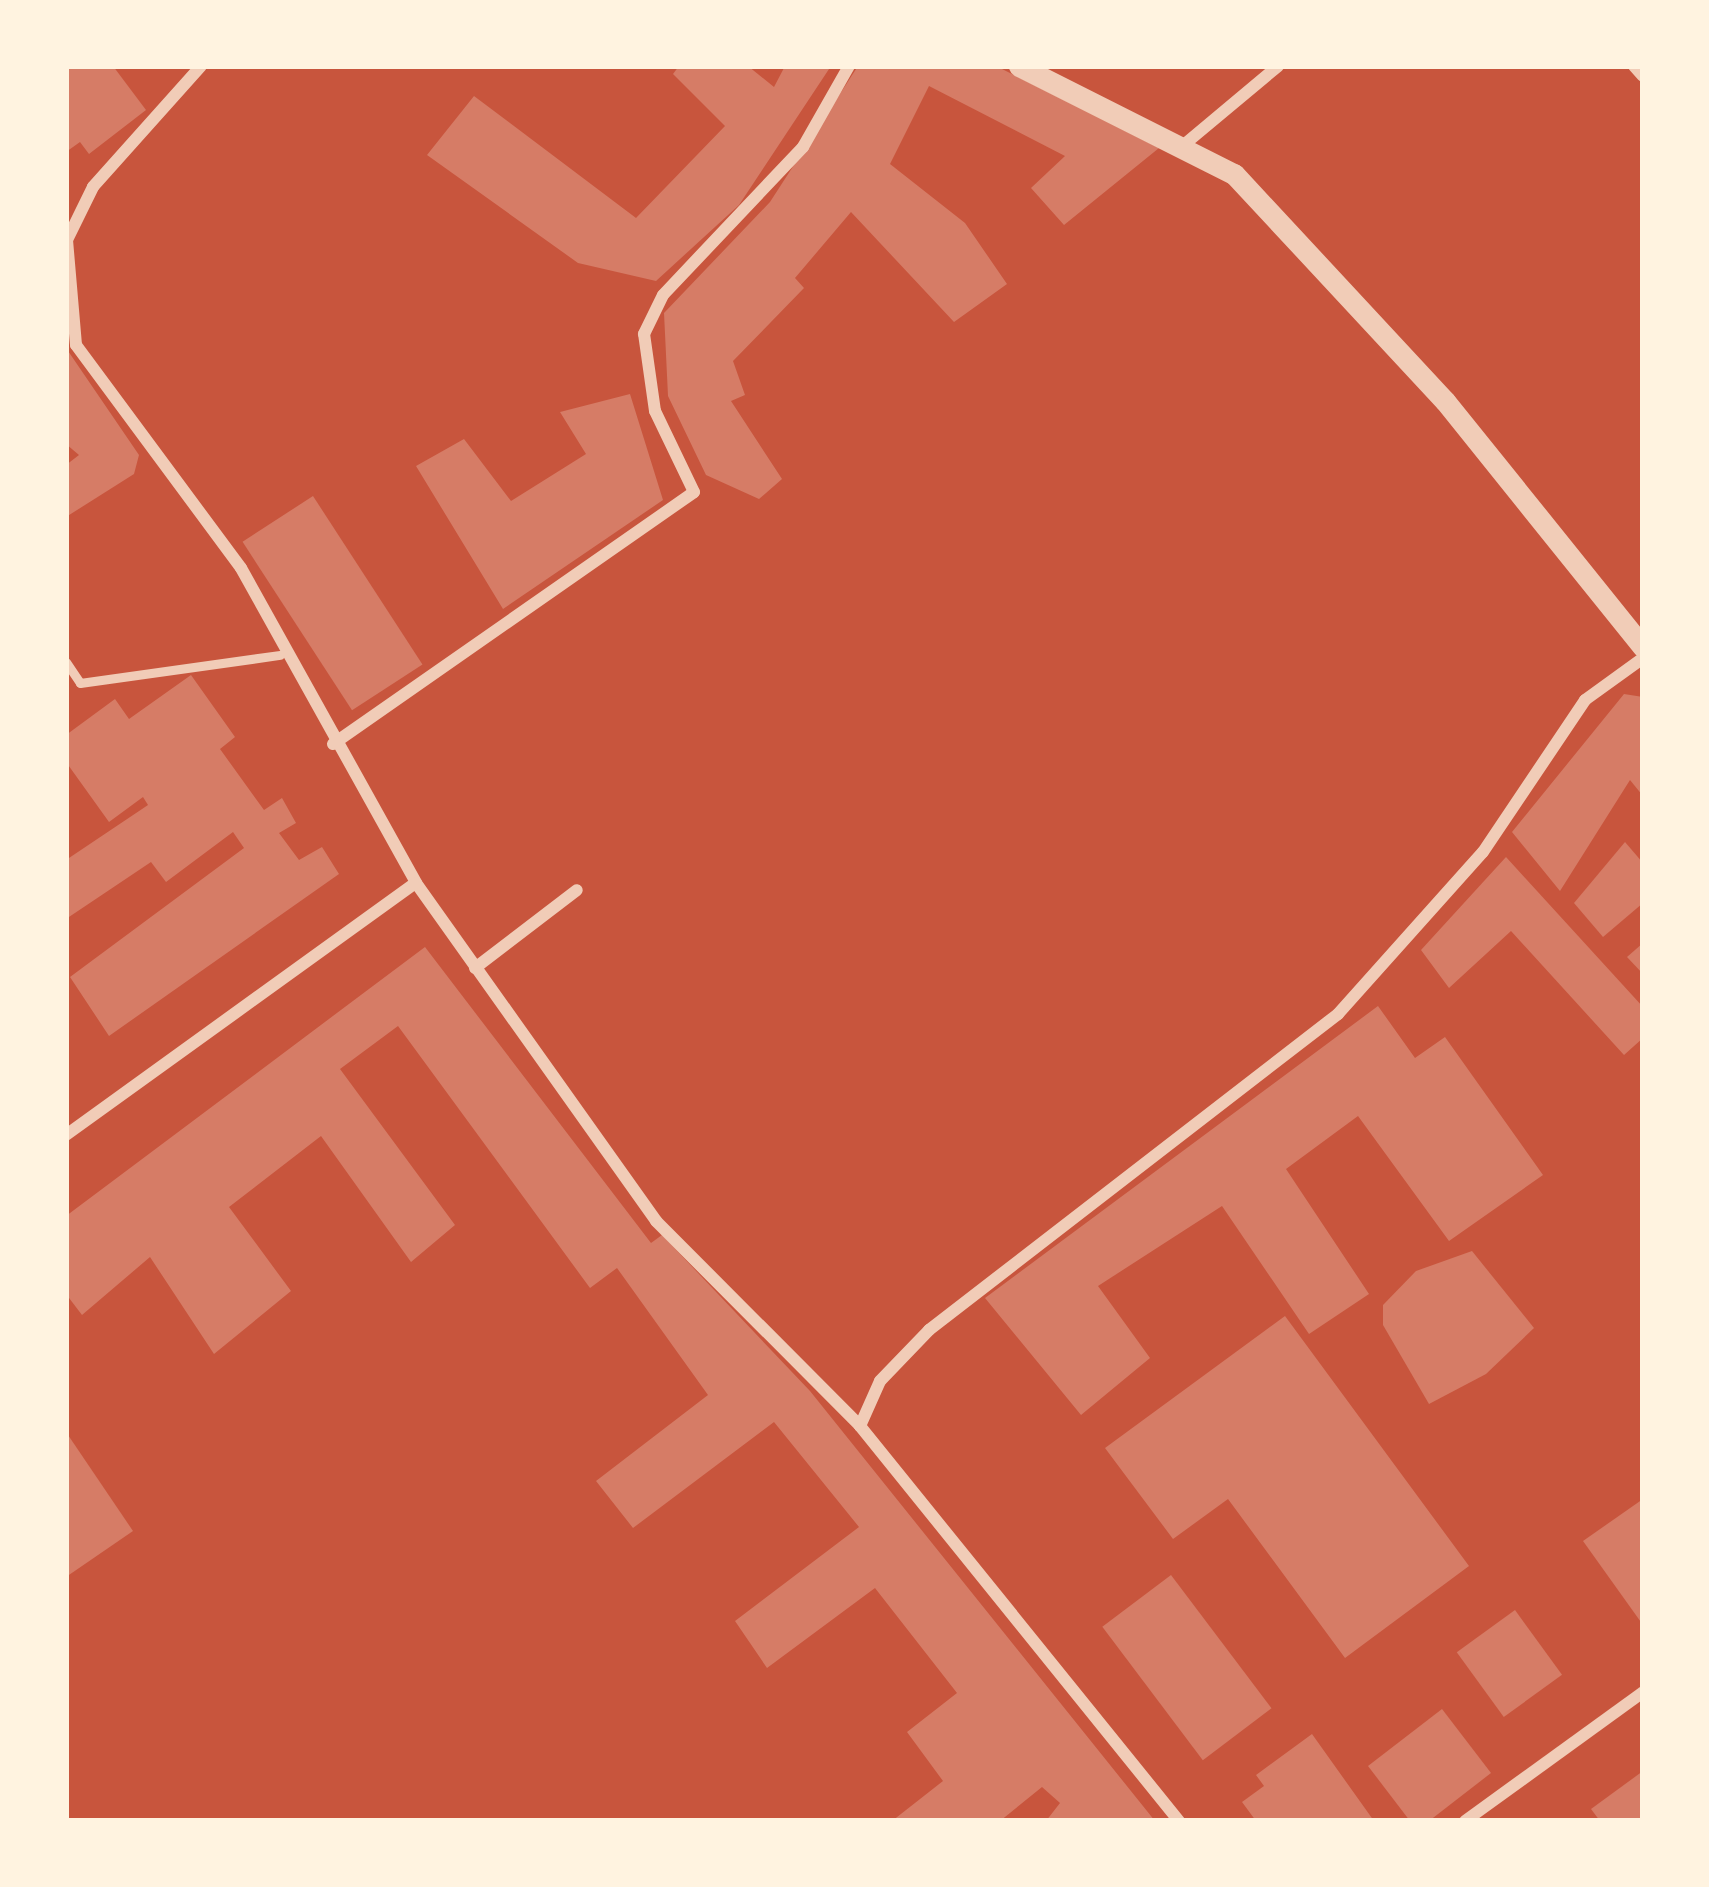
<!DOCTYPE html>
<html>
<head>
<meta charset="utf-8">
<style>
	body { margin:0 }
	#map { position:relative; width:1709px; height:1887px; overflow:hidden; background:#c8553d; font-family:"Titillium Web",sans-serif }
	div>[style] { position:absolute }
	.building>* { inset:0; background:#d67c66; transform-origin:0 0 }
	.service>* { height:9px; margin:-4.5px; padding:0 4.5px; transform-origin:4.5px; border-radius:4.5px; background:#f1ccb7 }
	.minor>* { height:12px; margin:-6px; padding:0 6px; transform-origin:6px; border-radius:6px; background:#f1ccb7 }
	.tertiary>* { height:21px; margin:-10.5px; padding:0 10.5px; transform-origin:10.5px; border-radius:10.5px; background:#f1ccb7 }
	span { translate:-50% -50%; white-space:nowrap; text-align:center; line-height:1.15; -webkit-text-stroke:12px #fff3e0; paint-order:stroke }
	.frame { position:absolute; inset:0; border:69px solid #fff3e0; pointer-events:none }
</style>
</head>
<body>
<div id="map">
	<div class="building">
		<i style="clip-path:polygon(66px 66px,113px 66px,146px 110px,89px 154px,80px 142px,66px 152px)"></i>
		<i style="clip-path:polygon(679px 66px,748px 66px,774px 87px,785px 66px,831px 66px,739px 205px,656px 281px,578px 263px,427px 155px,474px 96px,636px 218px,725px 126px,673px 74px)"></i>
		<i style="clip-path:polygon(858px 66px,996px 66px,1159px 148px,1064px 225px,1031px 188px,1065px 156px,929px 86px,890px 164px,965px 223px,1007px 284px,954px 322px,851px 212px,795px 278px,804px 288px,733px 361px,745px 395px,731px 401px,782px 479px,759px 499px,706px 475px,668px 396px,664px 313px,770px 202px)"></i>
		<i style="clip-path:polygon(66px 348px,139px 455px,134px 474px,66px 517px,66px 465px,79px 455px,66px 444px)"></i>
		<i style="clip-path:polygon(630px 394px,663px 500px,503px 609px,416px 466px,464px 439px,511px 501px,586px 454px,560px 412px)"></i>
		<i style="left:313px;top:496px;width:201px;height:84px;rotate:57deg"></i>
		<i style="clip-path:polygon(191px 675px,235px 737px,220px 749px,264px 810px,282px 798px,296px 823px,279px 833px,299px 860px,322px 847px,339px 874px,109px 1036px,70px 977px,244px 848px,233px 832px,166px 882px,151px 862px,66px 919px,66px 860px,148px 805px,143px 797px,109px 822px,66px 762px,66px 735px,115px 699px,129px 719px)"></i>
		<i style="clip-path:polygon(1624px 694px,1643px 697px,1643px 796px,1630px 780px,1560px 891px,1512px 832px)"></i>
		<i style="clip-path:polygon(1625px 842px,1643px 863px,1643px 903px,1603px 937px,1574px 903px)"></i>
		<i style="clip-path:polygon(1506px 857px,1643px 1007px,1643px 1038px,1624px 1055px,1511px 931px,1449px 988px,1421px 950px)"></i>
		<i style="clip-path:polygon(1643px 943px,1643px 974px,1627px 957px)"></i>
		<i style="clip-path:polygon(425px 947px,651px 1243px,662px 1235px,810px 1391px,1155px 1821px,1046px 1821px,1060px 1803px,1042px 1787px,1000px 1821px,892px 1821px,943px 1781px,907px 1732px,957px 1693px,875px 1588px,767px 1668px,735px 1621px,859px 1527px,774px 1422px,633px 1528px,596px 1481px,708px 1395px,617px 1268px,590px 1288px,398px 1026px,340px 1069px,455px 1225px,411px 1262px,321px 1136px,229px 1207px,291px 1291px,214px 1354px,150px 1257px,82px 1315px,66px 1294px,66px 1216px)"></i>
		<i style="clip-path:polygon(1378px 1006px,1415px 1058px,1445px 1037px,1543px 1175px,1449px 1241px,1358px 1116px,1286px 1169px,1369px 1294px,1309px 1334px,1222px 1206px,1098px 1286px,1150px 1358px,1081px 1415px,985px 1298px)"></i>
		<i style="clip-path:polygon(1472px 1251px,1534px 1328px,1486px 1374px,1429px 1404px,1383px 1325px,1383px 1305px,1416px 1271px)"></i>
		<i style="clip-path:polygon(1285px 1316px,1469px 1566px,1345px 1658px,1228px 1499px,1173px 1539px,1105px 1448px)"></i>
		<i style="clip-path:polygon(66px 1432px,133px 1531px,66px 1577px)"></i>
		<i style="clip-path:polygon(1643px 1499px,1643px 1625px,1583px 1541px)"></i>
		<i style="left:1171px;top:1575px;width:167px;height:86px;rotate:53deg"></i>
		<i style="left:1515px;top:1610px;width:80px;height:72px;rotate:54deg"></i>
		<i style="clip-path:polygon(1442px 1709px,1491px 1773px,1429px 1821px,1410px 1821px,1368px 1766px)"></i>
		<i style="clip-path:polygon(1312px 1734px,1374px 1821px,1256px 1821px,1242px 1802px,1264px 1786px,1256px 1775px)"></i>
		<i style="clip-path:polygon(1643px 1771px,1643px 1821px,1600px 1821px,1591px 1809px)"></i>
	</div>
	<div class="service">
		<i style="left:66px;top:662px;width:25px;rotate:56deg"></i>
		<i style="left:80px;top:683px;width:202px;rotate:-8deg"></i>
	</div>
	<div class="minor">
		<i style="left:201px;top:66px;width:162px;rotate:131.8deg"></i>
		<i style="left:93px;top:187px;width:59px;rotate:116.1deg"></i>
		<i style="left:67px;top:240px;width:105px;rotate:85.1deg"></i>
		<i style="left:76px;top:345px;width:277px;rotate:53.5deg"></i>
		<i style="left:241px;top:568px;width:360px;rotate:60.9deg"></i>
		<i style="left:416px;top:883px;width:415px;rotate:54.6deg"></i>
		<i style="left:656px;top:1221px;width:289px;rotate:45.1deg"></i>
		<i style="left:860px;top:1426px;width:508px;rotate:51.08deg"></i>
		<i style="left:1634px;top:66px;width:13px;rotate:48deg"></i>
		<i style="left:1186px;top:143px;width:120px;rotate:-39.9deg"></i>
		<i style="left:333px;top:744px;width:440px;rotate:-34.9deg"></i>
		<i style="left:694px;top:492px;width:90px;rotate:-115.7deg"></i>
		<i style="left:655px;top:411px;width:78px;rotate:-98.1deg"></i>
		<i style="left:644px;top:334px;width:43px;rotate:-64deg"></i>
		<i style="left:663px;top:295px;width:204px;rotate:-46.6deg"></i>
		<i style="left:803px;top:147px;width:93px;rotate:-60.4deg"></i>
		<i style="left:475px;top:968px;width:128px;rotate:-37.4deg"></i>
		<i style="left:66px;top:1135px;width:431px;rotate:-35.8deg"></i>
		<i style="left:860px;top:1426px;width:49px;rotate:-66deg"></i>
		<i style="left:880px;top:1381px;width:71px;rotate:-46.1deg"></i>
		<i style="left:929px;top:1330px;width:517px;rotate:-37.69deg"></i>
		<i style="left:1338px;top:1014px;width:217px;rotate:-48.2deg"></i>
		<i style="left:1483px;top:852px;width:183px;rotate:-56.1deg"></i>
		<i style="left:1585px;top:700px;width:72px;rotate:-35.9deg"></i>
		<i style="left:1465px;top:1821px;width:220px;rotate:-35.9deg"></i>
	</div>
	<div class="tertiary">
		<i style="left:1019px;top:66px;width:241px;rotate:26.7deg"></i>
		<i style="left:1234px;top:174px;width:310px;rotate:47.1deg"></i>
		<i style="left:1445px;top:401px;width:316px;rotate:51.2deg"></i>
	</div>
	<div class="frame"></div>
</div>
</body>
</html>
